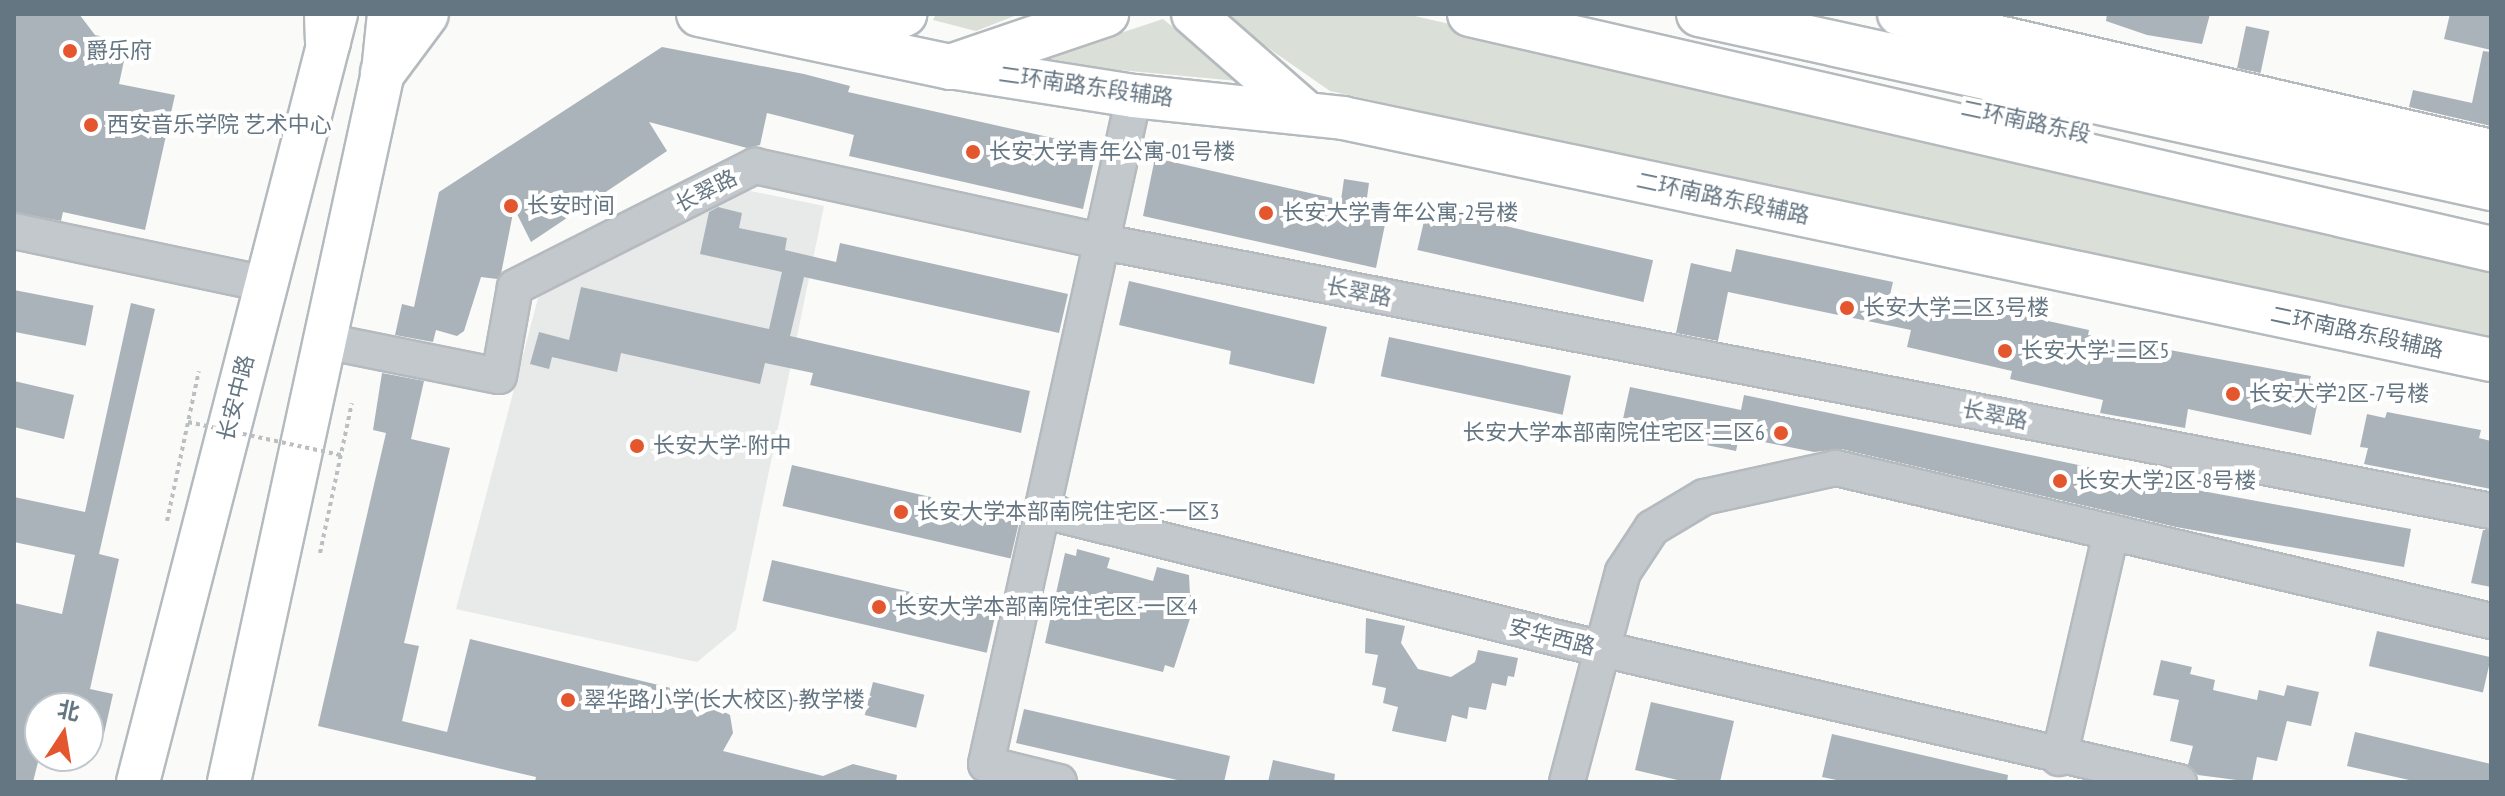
<!DOCTYPE html>
<html>
<head>
<meta charset="utf-8">
<style>
	body { margin:0 }
	#map { position:relative; width:2505px; height:796px; overflow:hidden; background:#fafaf8; font-family:"PT Sans Narrow","Noto Sans SC",sans-serif }
	div>[style] { position:absolute }
	.built>* { inset:0; background:#e8e9e9 }
	.green>* { inset:0; background:#dadfd7 }
	.building>* { inset:0; background:#aab3b9; transform-origin:0 0 }
	.path>* { height:4px; margin-top:-2px; transform-origin:0; background:repeating-linear-gradient(90deg,#bbbfc2 0 4px,transparent 0 8px) }
	.roads { filter:drop-shadow(2px 0 #b5babe) drop-shadow(-2px 0 #b5babe) drop-shadow(0 2px #b5babe) drop-shadow(0 -2px #b5babe) }
	.minor>* { height:34px; margin:-17px; padding:0 17px; transform-origin:17px; border-radius:17px; background:#c3c8cc }
	.major>* { height:42px; margin:-21px; padding:0 21px; transform-origin:21px; border-radius:21px; background:#fff }
	.highway>* { height:44px; margin:-22px; padding:0 22px; transform-origin:22px; border-radius:22px; background:#fff }
	.path-bridge>* { height:4px; margin-top:-2px; transform-origin:0; background:repeating-linear-gradient(90deg,#bbbfc2 0 4px,transparent 0 8px) }
	.dots>* { width:22px; height:22px; translate:-50% -50%; box-sizing:border-box; border:4px solid #fff; border-radius:50% }
	span { translate:-50% -50%; white-space:nowrap; text-align:center; line-height:1.15; -webkit-text-stroke:8px #fff; paint-order:stroke }
	.poi-label { font-size:22px; color:#657683 }
	.left { translate:0 -50%; text-align:left }
	.right { translate:-100% -50%; text-align:right }
	.street-label { font-size:22px; color:#657683 }
	.frame { position:absolute; inset:0; border:16px solid #657683; pointer-events:none }
	.north { position:absolute; left:24px; top:692px; width:80px; height:80px; box-sizing:border-box; background:#fff; border:2px solid #c1c8cd; border-radius:50%; rotate:12deg; font-size:22px; font-weight:700; line-height:32px; text-align:center; color:#657683 }
	.north::after { content:''; display:block; margin:auto; width:28px; height:36px; background:#e4572e; clip-path:polygon(50% 0,100% 100%,50% 72%,0 100%) }
</style>
</head>
<body>
<div id="map">
	<div class="built">
		<i style="clip-path:polygon(726px 186px,824px 206px,736px 630px,697px 662px,456px 609px,542px 283px)"></i>
	</div>
	<div class="green">
		<i style="clip-path:polygon(936px 14px,1019px 14px,976px 31px,933px 20px)"></i>
		<i style="clip-path:polygon(1230px 14px,1406px 14px,2491px 262px,2491px 345px,1330px 91px,1231px 22px)"></i>
		<i style="clip-path:polygon(1163px 19px,1238px 81px,1033px 62px)"></i>
	</div>
	<div class="building">
		<i style="clip-path:polygon(14px 14px,79px 14px,95px 35px,128px 42px,119px 84px,175px 95px,145px 230px,63px 212px,61px 221px,14px 212px)"></i>
		<i style="clip-path:polygon(2107px 14px,2210px 14px,2202px 44px,2147px 35px,2106px 21px)"></i>
		<i style="clip-path:polygon(2450px 14px,2491px 14px,2491px 50px,2444px 39px)"></i>
		<i style="left:2246px;top:26px;width:24px;height:43px;rotate:12deg"></i>
		<i style="clip-path:polygon(662px 47px,804px 74px,850px 86px,848px 92px,1097px 148px,1083px 209px,849px 156px,854px 135px,767px 113px,760px 145px,747px 148px,649px 122px,667px 151px,531px 242px,514px 208px,501px 274px,497px 279px,481px 277px,464px 331px,457px 336px,436px 330px,433px 342px,395px 335px,402px 304px,414px 307px,439px 192px)"></i>
		<i style="clip-path:polygon(2483px 51px,2491px 52px,2491px 126px,2409px 107px,2413px 90px,2472px 103px)"></i>
		<i style="clip-path:polygon(1155px 158px,1341px 200px,1344px 179px,1369px 183px,1366px 205px,1388px 210px,1376px 268px,1143px 216px)"></i>
		<i style="clip-path:polygon(718px 207px,742px 213px,739px 228px,787px 238px,785px 250px,836px 262px,840px 243px,1068px 294px,1059px 333px,804px 277px,790px 336px,1030px 391px,1021px 433px,810px 385px,813px 373px,765px 363px,760px 384px,621px 353px,617px 372px,552px 357px,549px 369px,530px 364px,539px 332px,569px 340px,581px 287px,769px 329px,782px 272px,700px 254px,709px 212px)"></i>
		<i style="left:1427px;top:208px;width:232px;height:43px;rotate:13deg"></i>
		<i style="clip-path:polygon(1736px 249px,1893px 282px,1890px 295px,1945px 308px,1947px 299px,2089px 330px,2088px 335px,2311px 376px,2309px 383px,2321px 386px,2311px 435px,2188px 409px,2185px 428px,2100px 413px,2103px 400px,2010px 379px,2012px 371px,1907px 347px,1911px 330px,1728px 292px,1718px 341px,1676px 333px,1691px 263px,1731px 272px)"></i>
		<i style="clip-path:polygon(1129px 281px,1327px 327px,1314px 384px,1229px 364px,1231px 351px,1119px 325px)"></i>
		<i style="left:14px;top:290px;width:81px;height:41px;rotate:11deg"></i>
		<i style="clip-path:polygon(131px 303px,155px 309px,99px 554px,119px 559px,90px 689px,113px 694px,104px 734px,88px 731px,88px 708px,40px 708px,40px 754px,33px 782px,14px 782px,14px 603px,62px 614px,75px 555px,14px 542px,14px 497px,85px 512px)"></i>
		<i style="left:1389px;top:337px;width:186px;height:40px;rotate:12deg"></i>
		<i style="clip-path:polygon(382px 373px,424px 381px,411px 439px,450px 448px,404px 643px,419px 646px,402px 721px,447px 732px,470px 639px,683px 691px,678px 712px,713px 706px,730px 715px,733px 733px,723px 751px,823px 776px,853px 764px,897px 775px,896px 782px,535px 782px,536px 777px,318px 726px,386px 433px,373px 430px)"></i>
		<i style="clip-path:polygon(14px 381px,74px 395px,64px 439px,14px 427px)"></i>
		<i style="clip-path:polygon(1630px 387px,1741px 410px,1744px 395px,2202px 491px,2411px 529px,2404px 567px,2176px 527px,1841px 449px,1814px 452px,1739px 437px,1736px 451px,1621px 428px)"></i>
		<i style="clip-path:polygon(2387px 412px,2481px 430px,2479px 438px,2491px 441px,2491px 489px,2364px 464px,2368px 448px,2360px 447px,2367px 414px,2385px 418px)"></i>
		<i style="left:792px;top:465px;width:234px;height:42px;rotate:13deg"></i>
		<i style="clip-path:polygon(2483px 530px,2491px 530px,2491px 587px,2471px 583px)"></i>
		<i style="clip-path:polygon(1077px 549px,1110px 558px,1107px 568px,1153px 581px,1157px 567px,1189px 575px,1190px 595px,1197px 597px,1174px 668px,1165px 665px,1163px 672px,1045px 643px,1065px 553px,1076px 556px)"></i>
		<i style="left:772px;top:560px;width:230px;height:42px;rotate:13deg"></i>
		<i style="clip-path:polygon(1366px 618px,1405px 626px,1401px 643px,1418px 669px,1451px 677px,1475px 662px,1478px 650px,1518px 658px,1514px 677px,1508px 676px,1506px 686px,1492px 683px,1486px 710px,1469px 707px,1467px 719px,1452px 715px,1446px 742px,1392px 731px,1398px 707px,1383px 703px,1386px 688px,1372px 685px,1378px 655px,1365px 653px)"></i>
		<i style="left:2377px;top:631px;width:117px;height:36px;rotate:13deg"></i>
		<i style="clip-path:polygon(2161px 660px,2192px 667px,2190px 674px,2215px 680px,2213px 690px,2257px 700px,2259px 690px,2284px 696px,2287px 685px,2319px 692px,2311px 726px,2287px 721px,2277px 761px,2257px 757px,2252px 782px,2198px 775px,2188px 765px,2193px 746px,2170px 741px,2179px 700px,2153px 695px)"></i>
		<i style="left:873px;top:682px;width:53px;height:34px;rotate:14deg"></i>
		<i style="clip-path:polygon(1651px 702px,1734px 721px,1720px 782px,1686px 782px,1635px 770px)"></i>
		<i style="clip-path:polygon(1024px 709px,1230px 756px,1224px 782px,1186px 782px,1016px 743px)"></i>
		<i style="clip-path:polygon(2355px 732px,2491px 764px,2491px 782px,2418px 782px,2347px 766px)"></i>
		<i style="clip-path:polygon(1832px 734px,2008px 775px,2007px 782px,1846px 782px,1822px 777px)"></i>
		<i style="clip-path:polygon(1273px 760px,1335px 774px,1334px 782px,1268px 782px)"></i>
	</div>
	<div class="path">
		<i style="left:167px;top:521px;width:153px;rotate:-78deg"></i>
		<i style="left:320px;top:553px;width:153px;rotate:-78deg"></i>
	</div>
	<div class="roads">
		<div class="minor">
			<i style="left:14px;top:231px;width:257px;rotate:11.9deg"></i>
			<i style="left:325px;top:341px;width:177px;rotate:11.4deg"></i>
			<i style="left:499px;top:376px;width:90px;rotate:-79.8deg"></i>
			<i style="left:515px;top:287px;width:269px;rotate:-26.8deg"></i>
			<i style="left:755px;top:166px;width:356px;rotate:12.3deg"></i>
			<i style="left:1103px;top:242px;width:1414px;rotate:10.97deg"></i>
			<i style="left:1045px;top:511px;width:574px;rotate:13.92deg"></i>
			<i style="left:1602px;top:649px;width:592px;rotate:12.98deg"></i>
			<i style="left:2059px;top:758px;width:232px;rotate:-77deg"></i>
			<i style="left:1059px;top:782px;width:75px;rotate:-166.1deg"></i>
			<i style="left:986px;top:764px;width:684px;rotate:-77.51deg"></i>
			<i style="left:1567px;top:782px;width:217px;rotate:-75.1deg"></i>
			<i style="left:1623px;top:572px;width:53px;rotate:-56.6deg"></i>
			<i style="left:1652px;top:528px;width:61px;rotate:-30.8deg"></i>
			<i style="left:1704px;top:497px;width:135px;rotate:-12.4deg"></i>
			<i style="left:1836px;top:468px;width:673px;rotate:13.15deg"></i>
		</div>
		<div class="major">
			<i style="left:1193px;top:14px;width:150px;rotate:41.2deg"></i>
			<i style="left:1899px;top:14px;width:608px;rotate:13.03deg"></i>
			<i style="left:950px;top:67px;width:186px;rotate:9deg"></i>
			<i style="left:1134px;top:96px;width:210px;rotate:6deg"></i>
			<i style="left:1343px;top:118px;width:1173px;rotate:11.9deg"></i>
			<i style="left:138px;top:782px;width:793px;rotate:-75.54deg"></i>
			<i style="left:229px;top:782px;width:727px;rotate:-77.76deg"></i>
			<i style="left:383px;top:72px;width:58px;rotate:-84.1deg"></i>
		</div>
		<div class="highway">
			<i style="left:327px;top:14px;width:28px;rotate:88deg"></i>
			<i style="left:699px;top:14px;width:257px;rotate:11.9deg"></i>
			<i style="left:950px;top:67px;width:165px;rotate:-18.8deg"></i>
			<i style="left:1470px;top:14px;width:1048px;rotate:12.96deg"></i>
			<i style="left:1699px;top:14px;width:811px;rotate:12.39deg"></i>
			<i style="left:830px;top:24px;width:42px;rotate:4.1deg"></i>
			<i style="left:872px;top:27px;width:35px;rotate:-22deg"></i>
			<i style="left:383px;top:72px;width:72px;rotate:-53.4deg"></i>
		</div>
	</div>
	<div class="path-bridge">
		<i style="left:188px;top:422px;width:157px;rotate:12.2deg"></i>
	</div>
	<div class="dots">
		<i style="left:70px;top:51px;background:#e4572e"></i>
		<i style="left:91px;top:125px;background:#e4572e"></i>
		<i style="left:973px;top:152px;background:#e4572e"></i>
		<i style="left:511px;top:206px;background:#e4572e"></i>
		<i style="left:1266px;top:213px;background:#e4572e"></i>
		<i style="left:1847px;top:308px;background:#e4572e"></i>
		<i style="left:2005px;top:351px;background:#e4572e"></i>
		<i style="left:2233px;top:394px;background:#e4572e"></i>
		<i style="left:1781px;top:433px;background:#e4572e"></i>
		<i style="left:637px;top:446px;background:#e4572e"></i>
		<i style="left:2060px;top:481px;background:#e4572e"></i>
		<i style="left:901px;top:512px;background:#e4572e"></i>
		<i style="left:879px;top:607px;background:#e4572e"></i>
		<i style="left:568px;top:700px;background:#e4572e"></i>
	</div>
	<div class="poi-label">
		<span class="left" style="left:86px;top:51px">爵乐府</span>
		<span class="left" style="left:107px;top:125px">西安音乐学院 艺术中心</span>
		<span class="left" style="left:989px;top:152px">长安大学青年公寓-01号楼</span>
		<span class="left" style="left:527px;top:206px">长安时间</span>
		<span class="left" style="left:1282px;top:213px">长安大学青年公寓-2号楼</span>
		<span class="left" style="left:1863px;top:308px">长安大学二区3号楼</span>
		<span class="left" style="left:2021px;top:351px">长安大学-二区5</span>
		<span class="left" style="left:2249px;top:394px">长安大学2区-7号楼</span>
		<span class="right" style="left:1765px;top:433px">长安大学本部南院住宅区-二区6</span>
		<span class="left" style="left:653px;top:446px">长安大学-附中</span>
		<span class="left" style="left:2076px;top:481px">长安大学2区-8号楼</span>
		<span class="left" style="left:917px;top:512px">长安大学本部南院住宅区-一区3</span>
		<span class="left" style="left:895px;top:607px">长安大学本部南院住宅区-一区4</span>
		<span class="left" style="left:584px;top:700px">翠华路小学(长大校区)-教学楼</span>
	</div>
	<div class="street-label">
		<span style="left:1086px;top:86px;rotate:8deg">二环南路东段辅路</span>
		<span style="left:2026px;top:121px;rotate:12deg">二环南路东段</span>
		<span style="left:706px;top:191px;rotate:-27deg">长翠路</span>
		<span style="left:1723px;top:198px;rotate:12deg">二环南路东段辅路</span>
		<span style="left:1359px;top:292px;rotate:11deg">长翠路</span>
		<span style="left:2357px;top:332px;rotate:12deg">二环南路东段辅路</span>
		<span style="left:236px;top:398px;rotate:-76deg">长安中路</span>
		<span style="left:1995px;top:415px;rotate:11deg">长翠路</span>
		<span style="left:1552px;top:637px;rotate:14deg">安华西路</span>
	</div>
	<div class="frame"></div>
	<div class="north">北</div>
</div>
</body>
</html>
